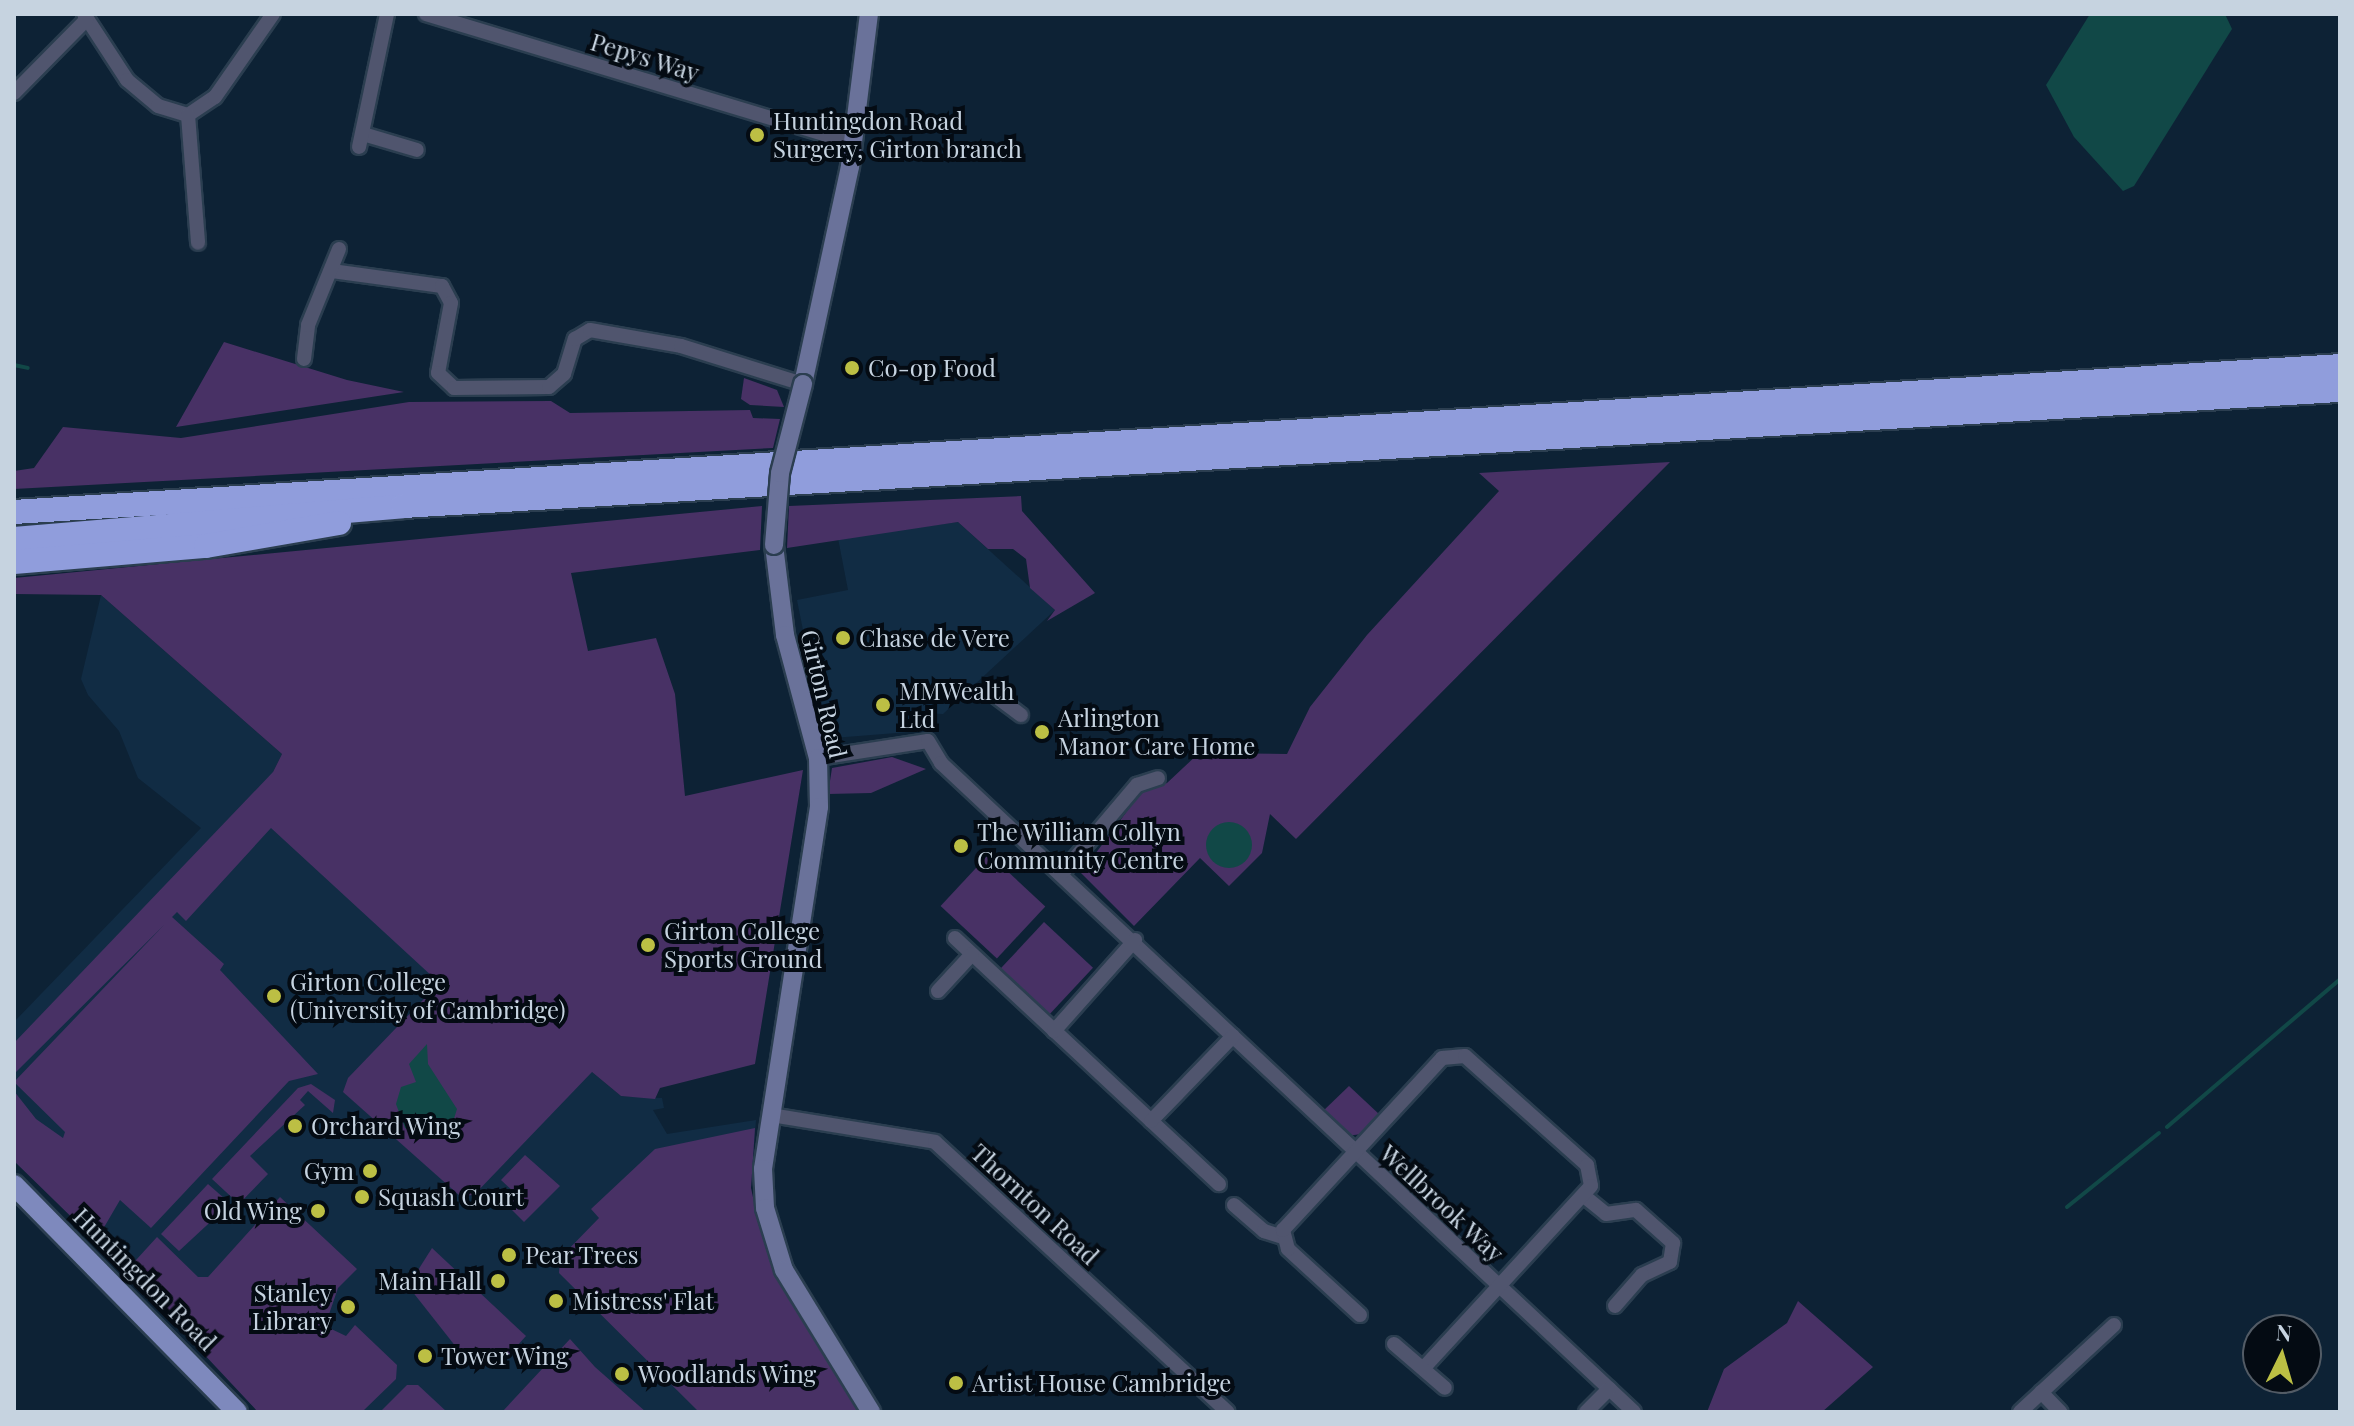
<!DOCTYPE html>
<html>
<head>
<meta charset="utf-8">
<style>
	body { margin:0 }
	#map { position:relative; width:2354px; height:1426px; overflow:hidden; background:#0d2235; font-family:"Playfair Display",serif }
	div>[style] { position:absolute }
	.built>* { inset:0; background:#112c44 }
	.green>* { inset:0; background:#483165; transform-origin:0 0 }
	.water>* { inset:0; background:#114847 }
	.round { border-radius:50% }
	.stream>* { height:4px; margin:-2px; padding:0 2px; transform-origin:2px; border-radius:2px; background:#114847 }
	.roads { filter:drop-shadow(2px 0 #2b3e50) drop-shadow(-2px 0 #2b3e50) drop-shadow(0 2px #2b3e50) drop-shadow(0 -2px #2b3e50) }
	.street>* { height:14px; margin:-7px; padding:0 7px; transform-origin:7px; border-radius:7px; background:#50556e }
	.secondary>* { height:18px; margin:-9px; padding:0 9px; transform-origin:9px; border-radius:9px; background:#6a729a }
	.primary>* { height:20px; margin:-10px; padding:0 10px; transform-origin:10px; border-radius:10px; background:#7e89bd }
	.highway>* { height:24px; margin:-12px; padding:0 12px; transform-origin:12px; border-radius:12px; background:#909ddc }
	.bridges { filter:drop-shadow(2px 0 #2b3e50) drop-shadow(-2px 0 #2b3e50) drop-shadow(0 2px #2b3e50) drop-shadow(0 -2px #2b3e50) }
	.secondary-bridge>* { height:18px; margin:-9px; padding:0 9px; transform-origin:9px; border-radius:9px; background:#6a729a }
	.dots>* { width:22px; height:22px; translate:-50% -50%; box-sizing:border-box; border:4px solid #040b13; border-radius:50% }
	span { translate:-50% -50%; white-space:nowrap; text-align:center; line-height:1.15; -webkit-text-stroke:8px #040b13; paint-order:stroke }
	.street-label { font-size:24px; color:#c6d3e0 }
	.poi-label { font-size:24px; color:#c6d3e0 }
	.left { translate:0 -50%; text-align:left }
	.right { translate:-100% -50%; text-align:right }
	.frame { position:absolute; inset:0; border:16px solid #c6d3e0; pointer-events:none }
	.north { position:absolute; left:2242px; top:1314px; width:80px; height:80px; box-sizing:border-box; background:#040b13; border:2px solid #525b65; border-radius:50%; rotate:5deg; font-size:22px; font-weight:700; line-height:32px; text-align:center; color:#c6d3e0 }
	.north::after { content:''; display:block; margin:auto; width:28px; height:36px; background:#bcbf44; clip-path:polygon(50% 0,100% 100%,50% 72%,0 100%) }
</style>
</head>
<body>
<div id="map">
	<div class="built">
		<i style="clip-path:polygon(958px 522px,1055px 610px,943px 714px,919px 713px,920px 726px,909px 732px,833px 738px,821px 720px,797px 600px,848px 590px,838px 538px)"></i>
		<i style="clip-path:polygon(101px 595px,282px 754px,273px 772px,592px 1072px,621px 1096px,662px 1098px,664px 1108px,653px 1110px,667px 1134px,756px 1120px,751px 1188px,759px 1226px,787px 1294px,860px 1412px,258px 1412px,124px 1265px,14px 1161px,14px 1022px,201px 828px,138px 778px,119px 731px,88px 695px,81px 679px)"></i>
	</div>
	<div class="green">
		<i style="clip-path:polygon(224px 342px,347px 380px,404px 392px,176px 427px)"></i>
		<i style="clip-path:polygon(744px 378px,777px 390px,784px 407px,750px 405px,741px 399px)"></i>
		<i style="clip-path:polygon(551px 401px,570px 413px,750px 410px,753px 418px,780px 419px,773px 448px,14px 489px,14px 471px,34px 468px,63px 427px,181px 438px,409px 402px)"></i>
		<i style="clip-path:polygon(1670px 462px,1296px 839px,1270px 814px,1262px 853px,1229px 886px,1200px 858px,1134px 926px,1081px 873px,1142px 791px,1167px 783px,1199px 753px,1287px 754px,1310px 707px,1367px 635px,1499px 491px,1479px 473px)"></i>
		<i style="clip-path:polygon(1021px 496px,1022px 511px,1095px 593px,1047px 621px,1055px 610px,1030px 588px,1026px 559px,1013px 549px,988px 549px,958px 522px,787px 548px,789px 506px)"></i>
		<i style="clip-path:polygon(762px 506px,760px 550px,571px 573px,588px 651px,656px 638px,675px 694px,685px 796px,803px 770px,755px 1064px,660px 1088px,655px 1099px,621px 1096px,592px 1072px,474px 1195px,460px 1196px,343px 1092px,348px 1078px,446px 976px,434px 978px,271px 828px,186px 921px,177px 912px,172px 917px,224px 964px,220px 970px,318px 1074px,289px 1081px,151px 1228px,120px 1200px,96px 1241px,14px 1161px,14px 1091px,36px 1119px,63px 1138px,65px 1132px,14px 1082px,164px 925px,14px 1074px,14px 1043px,273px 772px,282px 754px,101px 595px,14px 594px,14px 578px)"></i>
		<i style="clip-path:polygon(892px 757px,926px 769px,871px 793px,828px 794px,832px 768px)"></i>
		<i style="left:989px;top:854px;width:77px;height:71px;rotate:43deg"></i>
		<i style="left:1044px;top:922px;width:67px;height:64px;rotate:43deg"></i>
		<i style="clip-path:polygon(311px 1084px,335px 1100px,333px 1113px,308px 1091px,300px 1100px,305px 1105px,250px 1156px,268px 1174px,239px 1204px,212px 1179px,298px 1088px)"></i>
		<i style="clip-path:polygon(1349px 1086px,1380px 1115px,1362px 1134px,1346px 1136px,1322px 1112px)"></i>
		<i style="clip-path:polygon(755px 1128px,751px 1188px,759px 1226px,787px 1294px,860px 1412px,699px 1412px,559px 1273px,560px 1258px,599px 1218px,591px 1209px,655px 1149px)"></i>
		<i style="clip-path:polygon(525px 1155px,560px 1186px,524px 1222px,507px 1205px,516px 1194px,501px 1180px)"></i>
		<i style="clip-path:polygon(208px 1184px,225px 1199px,220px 1213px,179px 1251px,161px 1234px)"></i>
		<i style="clip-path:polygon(280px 1197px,357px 1269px,338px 1288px,325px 1326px,346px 1336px,355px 1325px,397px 1365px,396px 1379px,362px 1412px,258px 1412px,126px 1271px,157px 1237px,198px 1277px,208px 1277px)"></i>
		<i style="clip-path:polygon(432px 1248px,526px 1336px,500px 1365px,460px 1352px,408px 1286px)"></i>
		<i style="clip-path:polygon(1798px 1301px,1873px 1367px,1822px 1412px,1707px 1412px,1724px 1369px,1787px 1323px)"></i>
		<i style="clip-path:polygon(570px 1339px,595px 1367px,646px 1412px,502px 1412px)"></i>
		<i style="clip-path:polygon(407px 1385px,418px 1385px,447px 1412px,380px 1412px)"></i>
	</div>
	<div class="water">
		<i style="clip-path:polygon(2090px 14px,2225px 14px,2232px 29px,2134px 186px,2123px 191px,2074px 137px,2046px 85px)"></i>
		<i class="round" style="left:1206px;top:822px;width:46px;height:46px"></i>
		<i style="clip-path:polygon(427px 1044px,428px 1064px,457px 1109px,452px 1125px,428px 1139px,405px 1128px,396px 1104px,401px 1087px,416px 1082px,409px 1064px)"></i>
	</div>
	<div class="stream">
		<i style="left:14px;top:365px;width:14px;rotate:12deg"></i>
		<i style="left:2167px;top:1127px;width:228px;rotate:-40.5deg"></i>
		<i style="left:2067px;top:1207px;width:118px;rotate:-38.8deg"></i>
	</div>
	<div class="roads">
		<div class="street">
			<i style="left:84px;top:14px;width:79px;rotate:56.9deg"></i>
			<i style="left:127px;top:80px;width:40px;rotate:40deg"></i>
			<i style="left:158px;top:106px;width:31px;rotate:17deg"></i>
			<i style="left:188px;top:115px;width:32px;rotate:-34deg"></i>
			<i style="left:215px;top:97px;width:101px;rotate:-55.1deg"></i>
			<i style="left:426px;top:14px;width:445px;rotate:16.8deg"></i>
			<i style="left:14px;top:93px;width:103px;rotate:-45.4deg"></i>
			<i style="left:188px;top:115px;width:128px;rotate:85.5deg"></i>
			<i style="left:363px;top:134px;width:56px;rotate:16.5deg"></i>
			<i style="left:359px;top:147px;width:136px;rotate:-78.1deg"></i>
			<i style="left:332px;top:271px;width:111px;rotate:7.8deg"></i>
			<i style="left:442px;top:286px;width:19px;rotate:62deg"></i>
			<i style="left:451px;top:303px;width:71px;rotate:100.5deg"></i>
			<i style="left:438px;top:373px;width:22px;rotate:43deg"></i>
			<i style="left:454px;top:388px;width:95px;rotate:-0.6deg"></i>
			<i style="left:549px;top:387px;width:20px;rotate:-41deg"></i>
			<i style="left:564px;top:374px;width:37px;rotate:-73deg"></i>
			<i style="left:575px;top:339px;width:17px;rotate:-31deg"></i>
			<i style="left:590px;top:330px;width:92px;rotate:10deg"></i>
			<i style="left:681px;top:346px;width:128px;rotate:17.3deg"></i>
			<i style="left:304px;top:359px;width:34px;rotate:-83deg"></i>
			<i style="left:308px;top:325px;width:82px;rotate:-67.8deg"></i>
			<i style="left:997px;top:697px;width:30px;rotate:37deg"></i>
			<i style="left:818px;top:758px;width:111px;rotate:-8.8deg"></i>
			<i style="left:928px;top:741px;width:26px;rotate:59deg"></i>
			<i style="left:941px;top:763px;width:949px;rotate:43.12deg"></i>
			<i style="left:1064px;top:871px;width:113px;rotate:-49.7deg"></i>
			<i style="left:1137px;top:785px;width:22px;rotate:-18deg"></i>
			<i style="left:955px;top:938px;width:361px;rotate:43deg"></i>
			<i style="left:938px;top:991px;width:50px;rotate:-47.4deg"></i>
			<i style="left:1054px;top:1031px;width:122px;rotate:-48.3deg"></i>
			<i style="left:771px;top:1115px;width:166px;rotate:9.3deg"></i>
			<i style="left:935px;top:1142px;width:398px;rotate:42.7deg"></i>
			<i style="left:1151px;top:1121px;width:118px;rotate:-46deg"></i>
			<i style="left:1584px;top:1196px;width:28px;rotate:39deg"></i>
			<i style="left:1606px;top:1214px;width:30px;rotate:-8deg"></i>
			<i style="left:1636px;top:1210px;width:50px;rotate:41.7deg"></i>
			<i style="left:1673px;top:1243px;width:19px;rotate:99deg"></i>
			<i style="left:1670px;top:1262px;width:31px;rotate:155deg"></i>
			<i style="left:1642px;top:1275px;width:41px;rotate:131.1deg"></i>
			<i style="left:1234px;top:1205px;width:40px;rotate:41deg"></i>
			<i style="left:1264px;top:1231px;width:20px;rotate:18deg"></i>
			<i style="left:1360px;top:1315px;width:98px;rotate:-137.5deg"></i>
			<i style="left:1288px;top:1249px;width:20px;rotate:-105deg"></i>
			<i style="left:1283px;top:1230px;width:234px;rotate:-47.2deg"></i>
			<i style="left:1442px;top:1058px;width:23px;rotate:-5deg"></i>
			<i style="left:1465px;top:1056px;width:164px;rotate:41.8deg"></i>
			<i style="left:1587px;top:1165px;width:21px;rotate:79deg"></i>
			<i style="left:1591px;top:1186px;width:248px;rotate:132.6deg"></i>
			<i style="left:1394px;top:1344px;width:67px;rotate:40.8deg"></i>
			<i style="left:2041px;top:1392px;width:28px;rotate:46deg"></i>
			<i style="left:1586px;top:1412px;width:33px;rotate:-45deg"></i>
			<i style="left:2020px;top:1412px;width:128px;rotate:-42.8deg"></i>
		</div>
		<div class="secondary">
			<i style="left:803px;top:384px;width:223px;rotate:-77.8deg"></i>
			<i style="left:850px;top:166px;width:153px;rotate:-82.9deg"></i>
			<i style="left:774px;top:545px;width:91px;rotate:83deg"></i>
			<i style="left:785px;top:635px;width:127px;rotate:75deg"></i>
			<i style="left:818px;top:758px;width:49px;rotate:88.8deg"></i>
			<i style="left:819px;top:807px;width:366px;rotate:98.8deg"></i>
			<i style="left:763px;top:1169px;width:39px;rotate:87deg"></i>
			<i style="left:765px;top:1208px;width:65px;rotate:73deg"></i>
			<i style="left:784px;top:1270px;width:167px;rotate:58.5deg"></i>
		</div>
		<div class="primary">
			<i style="left:14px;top:1185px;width:318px;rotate:45.5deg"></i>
		</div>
		<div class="highway">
			<i style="left:14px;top:512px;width:2331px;rotate:-3.59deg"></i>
			<i style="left:14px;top:539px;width:390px;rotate:-4.8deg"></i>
			<i style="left:403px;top:506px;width:1940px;rotate:-3.43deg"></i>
			<i style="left:14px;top:562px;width:193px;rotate:-4.8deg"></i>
			<i style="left:206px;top:546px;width:135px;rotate:-9.8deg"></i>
		</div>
	</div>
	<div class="bridges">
		<div class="secondary-bridge">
			<i style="left:774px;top:545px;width:72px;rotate:-85.2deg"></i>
			<i style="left:780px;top:473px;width:92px;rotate:-75.5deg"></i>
		</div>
	</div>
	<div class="dots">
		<i style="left:757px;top:135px;background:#bcbf44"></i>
		<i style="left:852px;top:368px;background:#bcbf44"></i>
		<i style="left:843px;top:638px;background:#bcbf44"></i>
		<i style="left:883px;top:705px;background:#bcbf44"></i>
		<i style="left:1042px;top:732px;background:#bcbf44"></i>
		<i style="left:961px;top:846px;background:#bcbf44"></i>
		<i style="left:648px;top:945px;background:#bcbf44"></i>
		<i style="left:274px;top:996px;background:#bcbf44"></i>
		<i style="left:295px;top:1126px;background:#bcbf44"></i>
		<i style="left:370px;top:1171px;background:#bcbf44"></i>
		<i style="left:362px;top:1197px;background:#bcbf44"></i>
		<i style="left:318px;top:1211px;background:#bcbf44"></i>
		<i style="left:509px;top:1255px;background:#bcbf44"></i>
		<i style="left:498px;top:1281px;background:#bcbf44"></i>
		<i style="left:556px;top:1301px;background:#bcbf44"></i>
		<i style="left:348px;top:1307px;background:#bcbf44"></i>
		<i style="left:425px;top:1356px;background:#bcbf44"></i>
		<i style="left:622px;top:1374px;background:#bcbf44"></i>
		<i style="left:956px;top:1383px;background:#bcbf44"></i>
	</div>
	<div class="street-label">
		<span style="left:645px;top:57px;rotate:17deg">Pepys Way</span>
		<span style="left:824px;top:694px;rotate:77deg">Girton Road</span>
		<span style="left:1442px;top:1203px;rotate:43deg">Wellbrook Way</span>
		<span style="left:1035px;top:1204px;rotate:43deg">Thornton Road</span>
		<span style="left:145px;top:1279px;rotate:45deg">Huntingdon Road</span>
	</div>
	<div class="poi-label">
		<span class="left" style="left:773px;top:135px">Huntingdon Road<br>Surgery, Girton branch</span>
		<span class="left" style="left:868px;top:368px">Co-op Food</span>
		<span class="left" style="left:859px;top:638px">Chase de Vere</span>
		<span class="left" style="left:899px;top:705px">MMWealth<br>Ltd</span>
		<span class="left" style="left:1058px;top:732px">Arlington<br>Manor Care Home</span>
		<span class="left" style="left:977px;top:846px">The William Collyn<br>Community Centre</span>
		<span class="left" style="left:664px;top:945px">Girton College<br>Sports Ground</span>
		<span class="left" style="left:290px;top:996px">Girton College<br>(University of Cambridge)</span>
		<span class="left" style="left:311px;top:1126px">Orchard Wing</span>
		<span class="right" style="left:354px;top:1171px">Gym</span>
		<span class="left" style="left:378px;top:1197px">Squash Court</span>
		<span class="right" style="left:302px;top:1211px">Old Wing</span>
		<span class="left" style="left:525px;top:1255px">Pear Trees</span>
		<span class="right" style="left:482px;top:1281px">Main Hall</span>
		<span class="right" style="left:332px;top:1307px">Stanley<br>Library</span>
		<span class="left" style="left:572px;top:1301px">Mistress' Flat</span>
		<span class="left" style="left:441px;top:1356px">Tower Wing</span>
		<span class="left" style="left:638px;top:1374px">Woodlands Wing</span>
		<span class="left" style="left:972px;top:1383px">Artist House Cambridge</span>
	</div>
	<div class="frame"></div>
	<div class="north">N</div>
</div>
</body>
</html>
